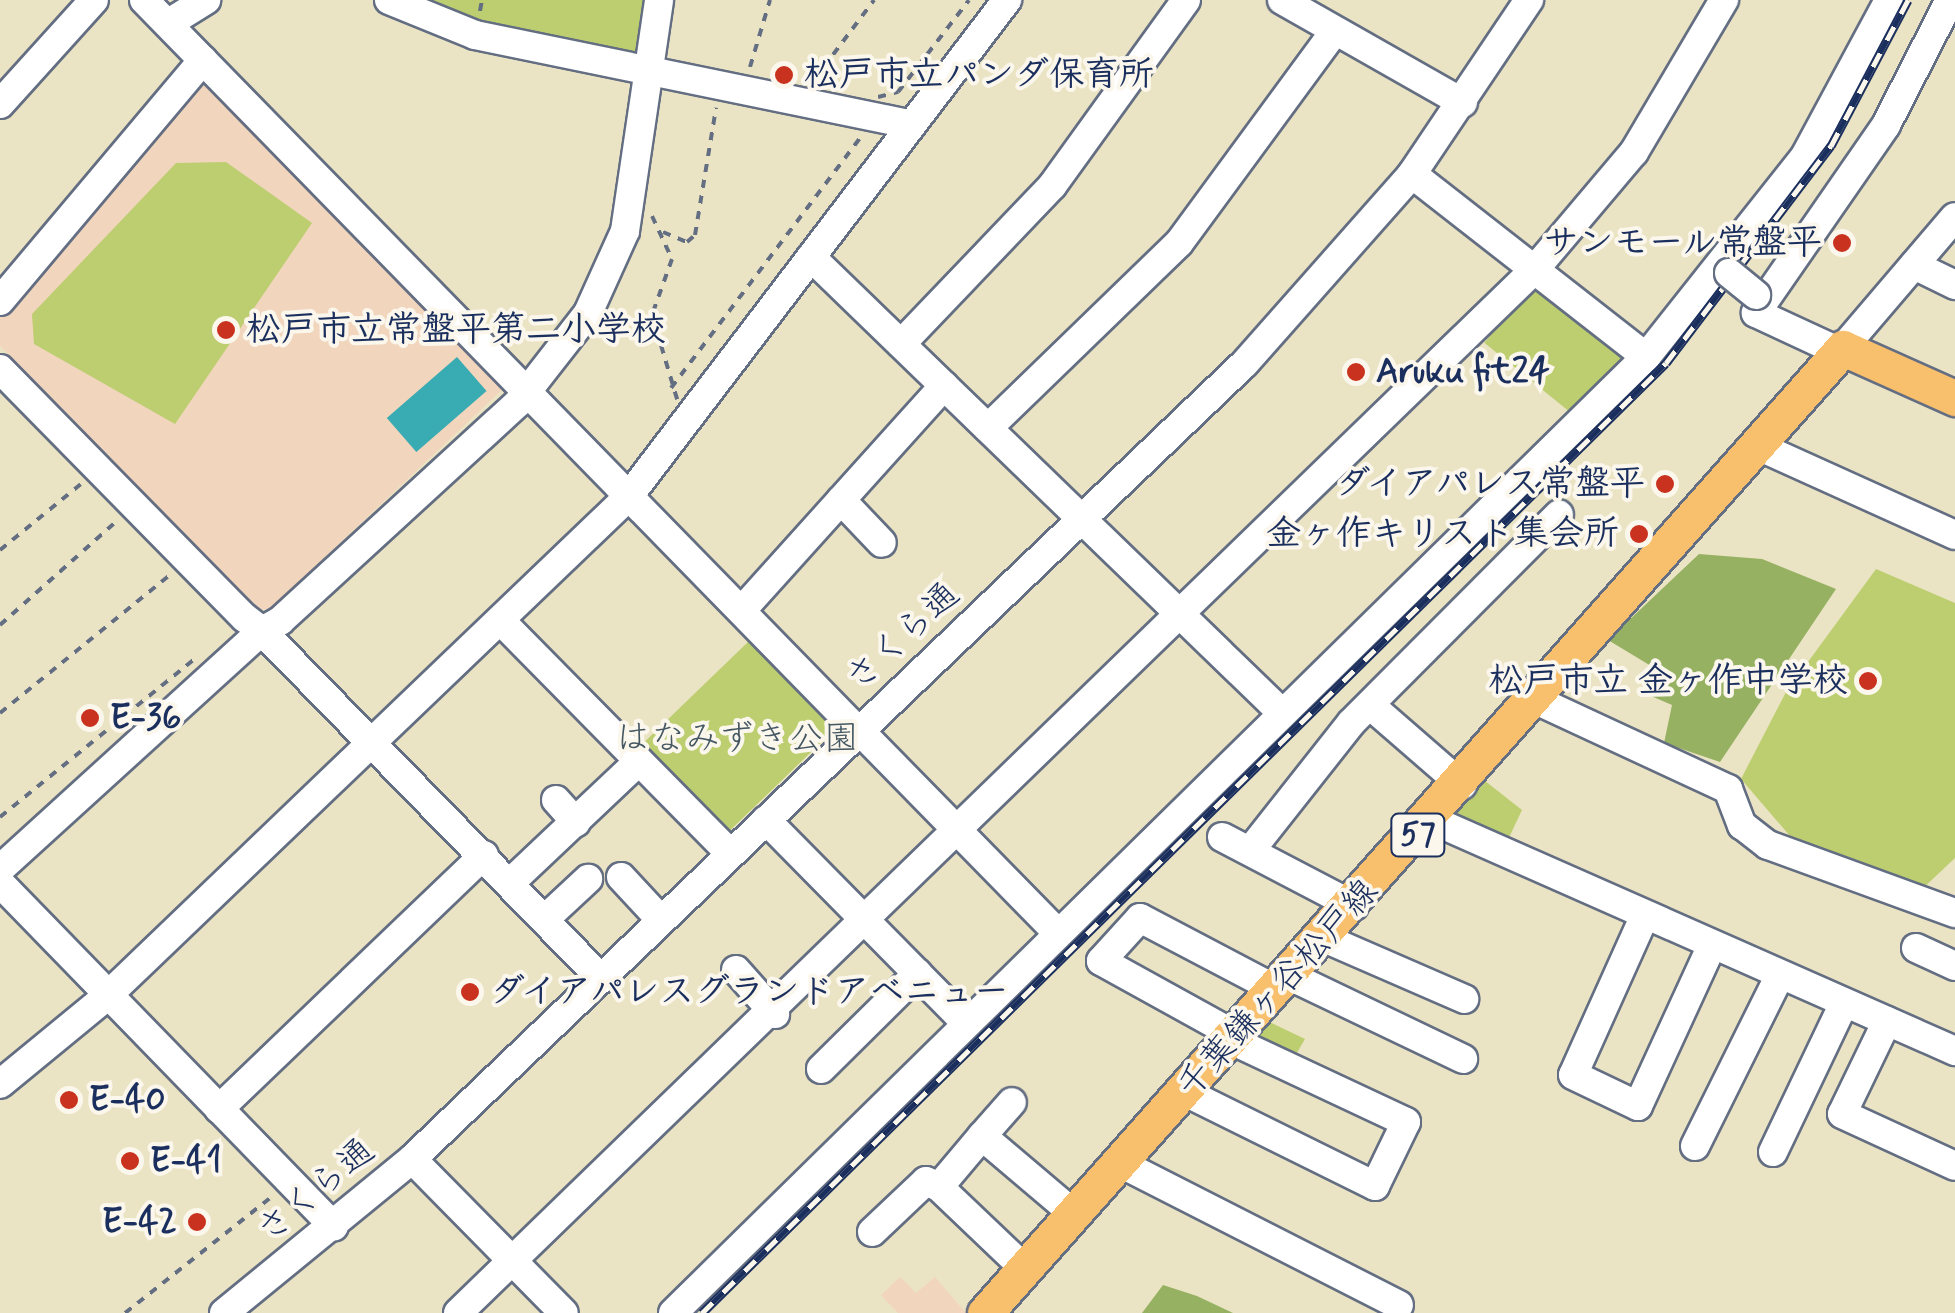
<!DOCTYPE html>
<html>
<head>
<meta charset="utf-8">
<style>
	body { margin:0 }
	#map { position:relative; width:1955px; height:1313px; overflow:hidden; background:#ebe4c4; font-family:Mynerve,"Klee One",sans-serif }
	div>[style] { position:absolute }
	.built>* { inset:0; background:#f1d5bd }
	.green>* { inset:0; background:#bdce70; transform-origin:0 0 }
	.forest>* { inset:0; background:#96b162 }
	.water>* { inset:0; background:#39abb2; transform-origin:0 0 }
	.path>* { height:4px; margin-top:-2px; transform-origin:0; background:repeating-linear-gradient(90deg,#646e82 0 8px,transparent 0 16px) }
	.roads { filter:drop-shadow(2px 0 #646e82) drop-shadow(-2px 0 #646e82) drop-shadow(0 2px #646e82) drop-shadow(0 -2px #646e82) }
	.minor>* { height:28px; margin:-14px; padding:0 14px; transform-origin:14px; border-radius:14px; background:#fff }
	.major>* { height:35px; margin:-17.5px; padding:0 17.5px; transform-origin:17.5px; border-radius:17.5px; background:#f8bf6c }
	.rail>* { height:9px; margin-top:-4.5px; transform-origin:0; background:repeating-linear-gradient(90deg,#fbf7ec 0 15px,#1b2f5e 0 30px); box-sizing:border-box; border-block:2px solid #1b2f5e }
	.bridges { filter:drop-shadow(2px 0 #646e82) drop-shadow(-2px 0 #646e82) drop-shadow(0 2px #646e82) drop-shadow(0 -2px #646e82) }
	.minor-bridge>* { height:28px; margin:-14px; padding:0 14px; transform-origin:14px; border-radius:14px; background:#fff }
	.dots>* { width:28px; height:28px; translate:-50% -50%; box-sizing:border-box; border:5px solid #fbf7ec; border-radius:50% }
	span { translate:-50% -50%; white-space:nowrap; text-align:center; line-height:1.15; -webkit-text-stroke:8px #fbf7ec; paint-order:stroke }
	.shield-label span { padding:2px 8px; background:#fbf7ec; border:2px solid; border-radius:8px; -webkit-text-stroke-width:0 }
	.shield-label { font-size:32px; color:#1b2f5e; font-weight:700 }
	.poi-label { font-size:35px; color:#1b2f5e; font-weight:700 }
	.left { translate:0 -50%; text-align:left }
	.right { translate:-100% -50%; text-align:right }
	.street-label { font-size:35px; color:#1b2f5e }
	.park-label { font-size:35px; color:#445762 }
</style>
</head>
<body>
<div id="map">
	<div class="built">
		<i style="clip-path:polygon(204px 76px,507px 385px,270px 609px,258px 609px,0 346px,0 313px)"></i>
		<i style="clip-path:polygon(900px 1277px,916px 1293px,935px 1277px,966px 1313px,898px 1313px,881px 1295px)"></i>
	</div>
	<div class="green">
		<i style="clip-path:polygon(407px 0,647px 0,634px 61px,468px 24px)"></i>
		<i style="clip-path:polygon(226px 162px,312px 223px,175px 424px,34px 344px,32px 314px,176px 163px)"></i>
		<i style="left:1536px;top:279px;width:123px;height:82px;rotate:39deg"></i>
		<i style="clip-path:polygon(1876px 569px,1955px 603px,1955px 858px,1919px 892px,1796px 843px,1741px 779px,1786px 692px)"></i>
		<i style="left:749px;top:641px;width:123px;height:153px;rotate:46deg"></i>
		<i style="clip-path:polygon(1480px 777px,1522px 810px,1505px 846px,1441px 819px)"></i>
		<i style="clip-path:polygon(1263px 1019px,1305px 1039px,1291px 1063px,1245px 1038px)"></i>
	</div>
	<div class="forest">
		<i style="clip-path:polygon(1699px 554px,1762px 559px,1836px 589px,1720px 762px,1664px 743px,1672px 705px,1651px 696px,1651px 666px,1608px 640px)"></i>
		<i style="clip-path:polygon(1163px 1285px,1197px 1296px,1233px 1313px,1142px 1313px)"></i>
	</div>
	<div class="water">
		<i style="left:457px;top:357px;width:45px;height:93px;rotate:49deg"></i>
	</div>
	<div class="path">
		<i style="left:480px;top:11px;width:11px;rotate:-80deg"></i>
		<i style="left:750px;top:67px;width:70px;rotate:-73.4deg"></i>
		<i style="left:814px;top:80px;width:100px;rotate:-53.1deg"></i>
		<i style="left:878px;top:97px;width:21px;rotate:-14deg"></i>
		<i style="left:898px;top:92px;width:116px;rotate:-52.3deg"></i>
		<i style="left:652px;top:216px;width:47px;rotate:65.1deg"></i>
		<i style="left:672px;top:259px;width:59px;rotate:109.7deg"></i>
		<i style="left:652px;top:315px;width:88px;rotate:73.4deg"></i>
		<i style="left:663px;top:232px;width:26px;rotate:23deg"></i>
		<i style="left:687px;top:242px;width:11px;rotate:-41deg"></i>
		<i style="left:695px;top:235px;width:129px;rotate:-80.6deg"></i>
		<i style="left:671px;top:388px;width:315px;rotate:-52.9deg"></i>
		<i style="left:0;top:550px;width:104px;rotate:-39.2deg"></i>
		<i style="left:0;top:625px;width:159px;rotate:-41.7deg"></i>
		<i style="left:0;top:713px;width:220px;rotate:-39.1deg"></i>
		<i style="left:0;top:817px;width:255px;rotate:-39.1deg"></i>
		<i style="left:125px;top:1313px;width:190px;rotate:-38.4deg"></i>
	</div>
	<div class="roads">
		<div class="minor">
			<i style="left:144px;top:0;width:1022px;rotate:45.67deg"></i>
			<i style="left:389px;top:0;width:93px;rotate:22.1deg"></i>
			<i style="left:475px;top:35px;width:446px;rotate:11.6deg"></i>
			<i style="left:1282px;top:0;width:208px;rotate:29.6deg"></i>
			<i style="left:169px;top:23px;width:44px;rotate:-31.9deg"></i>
			<i style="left:0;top:104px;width:140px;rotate:-47.9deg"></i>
			<i style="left:1412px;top:174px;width:297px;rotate:38deg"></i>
			<i style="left:811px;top:257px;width:656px;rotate:44.07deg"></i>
			<i style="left:1914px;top:265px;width:46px;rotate:26deg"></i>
			<i style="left:0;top:301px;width:315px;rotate:-49.9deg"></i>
			<i style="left:901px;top:344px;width:219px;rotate:-46.3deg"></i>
			<i style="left:1052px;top:186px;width:229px;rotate:-54.2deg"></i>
			<i style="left:1843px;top:348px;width:172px;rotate:-49.5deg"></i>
			<i style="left:1840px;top:352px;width:93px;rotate:-155.1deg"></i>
			<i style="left:1756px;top:313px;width:229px;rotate:-55.3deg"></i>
			<i style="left:1886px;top:125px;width:140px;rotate:-62.9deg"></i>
			<i style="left:0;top:369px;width:349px;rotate:45.5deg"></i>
			<i style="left:245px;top:618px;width:21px;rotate:37deg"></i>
			<i style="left:262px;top:631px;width:21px;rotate:-29deg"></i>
			<i style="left:280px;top:621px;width:323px;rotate:-42.5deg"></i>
			<i style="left:518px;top:403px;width:114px;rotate:-52.1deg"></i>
			<i style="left:588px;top:313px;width:90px;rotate:-65.7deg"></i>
			<i style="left:625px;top:231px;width:233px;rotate:-81.6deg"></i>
			<i style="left:988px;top:428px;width:266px;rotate:-44.1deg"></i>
			<i style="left:1179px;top:243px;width:263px;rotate:-53.7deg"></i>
			<i style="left:1758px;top:446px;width:216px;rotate:24.3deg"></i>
			<i style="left:841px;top:500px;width:59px;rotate:46.4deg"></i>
			<i style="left:742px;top:610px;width:302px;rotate:-48deg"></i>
			<i style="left:501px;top:621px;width:326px;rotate:45.4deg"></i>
			<i style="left:1536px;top:700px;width:212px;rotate:24.9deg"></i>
			<i style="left:1728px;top:789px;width:39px;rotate:69deg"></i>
			<i style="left:1742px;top:825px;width:33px;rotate:38deg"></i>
			<i style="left:1768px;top:845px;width:199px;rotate:20deg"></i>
			<i style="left:1370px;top:705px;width:122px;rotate:41deg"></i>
			<i style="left:859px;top:730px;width:284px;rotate:45.6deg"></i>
			<i style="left:556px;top:800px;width:30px;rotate:48deg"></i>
			<i style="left:766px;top:820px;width:285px;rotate:45.4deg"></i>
			<i style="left:1432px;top:820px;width:572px;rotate:23.83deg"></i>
			<i style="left:1222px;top:837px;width:149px;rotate:27.6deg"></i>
			<i style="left:1250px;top:851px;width:164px;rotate:-51.7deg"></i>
			<i style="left:1352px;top:722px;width:293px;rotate:-45.1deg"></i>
			<i style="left:0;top:869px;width:354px;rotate:-42.3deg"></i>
			<i style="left:262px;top:631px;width:485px;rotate:45.7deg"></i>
			<i style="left:621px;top:877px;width:59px;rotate:47.1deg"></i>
			<i style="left:511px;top:882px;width:176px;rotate:-43.4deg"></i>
			<i style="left:0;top:883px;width:479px;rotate:45.8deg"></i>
			<i style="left:1645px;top:915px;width:175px;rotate:114.2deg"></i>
			<i style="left:1573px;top:1075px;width:72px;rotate:25.5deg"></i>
			<i style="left:1638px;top:1106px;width:177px;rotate:-65.3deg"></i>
			<i style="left:545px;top:919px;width:59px;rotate:-42.9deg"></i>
			<i style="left:1324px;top:938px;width:153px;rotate:23.5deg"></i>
			<i style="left:1916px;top:948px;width:43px;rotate:24.8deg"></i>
			<i style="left:736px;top:970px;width:59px;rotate:48.4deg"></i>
			<i style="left:1290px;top:976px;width:192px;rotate:25.6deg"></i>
			<i style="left:1887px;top:1021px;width:103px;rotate:115.8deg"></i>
			<i style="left:1842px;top:1114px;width:124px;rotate:24.7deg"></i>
			<i style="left:1235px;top:1035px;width:153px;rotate:-151.1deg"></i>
			<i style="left:1101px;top:961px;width:58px;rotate:-47.8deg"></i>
			<i style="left:1140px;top:918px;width:155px;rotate:27.7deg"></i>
			<i style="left:821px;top:1069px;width:136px;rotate:-44.7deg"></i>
			<i style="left:0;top:1084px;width:139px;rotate:-39.4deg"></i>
			<i style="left:107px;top:996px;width:723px;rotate:-43.77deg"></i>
			<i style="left:629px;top:496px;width:624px;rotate:-52.69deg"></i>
			<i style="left:1185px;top:1092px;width:212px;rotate:26.3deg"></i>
			<i style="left:1375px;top:1186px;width:71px;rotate:-64.2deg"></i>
			<i style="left:1406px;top:1122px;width:193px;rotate:-154.9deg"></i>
			<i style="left:219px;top:1109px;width:367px;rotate:-43.8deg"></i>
			<i style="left:982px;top:1136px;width:45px;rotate:-48.6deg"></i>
			<i style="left:1695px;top:1146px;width:191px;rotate:-63.6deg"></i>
			<i style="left:1773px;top:1152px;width:165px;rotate:-64.5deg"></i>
			<i style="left:412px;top:1159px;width:216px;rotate:45.4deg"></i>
			<i style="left:1120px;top:1163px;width:313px;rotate:27deg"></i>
			<i style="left:872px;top:1232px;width:74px;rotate:-43.4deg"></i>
			<i style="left:926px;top:1181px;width:14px;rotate:25deg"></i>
			<i style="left:1025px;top:1269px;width:119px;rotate:-136.4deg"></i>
			<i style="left:939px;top:1187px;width:67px;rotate:-49.9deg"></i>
			<i style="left:982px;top:1136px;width:121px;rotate:40.3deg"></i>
			<i style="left:224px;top:1313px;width:243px;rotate:-39.3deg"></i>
			<i style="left:412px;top:1159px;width:1152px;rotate:-43.7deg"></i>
			<i style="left:1245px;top:363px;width:252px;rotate:-48.5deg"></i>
			<i style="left:1412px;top:174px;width:210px;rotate:-56.1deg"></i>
			<i style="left:458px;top:1313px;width:1500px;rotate:-44.11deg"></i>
			<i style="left:1535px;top:269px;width:153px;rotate:-49.8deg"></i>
			<i style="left:1634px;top:152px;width:177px;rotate:-59.4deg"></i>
			<i style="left:673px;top:1313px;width:1364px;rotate:-44.5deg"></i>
			<i style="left:1646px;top:357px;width:254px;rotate:-51.6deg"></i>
			<i style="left:1804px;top:158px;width:179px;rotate:-61.7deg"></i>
		</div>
		<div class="major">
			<i style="left:985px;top:1313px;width:1291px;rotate:-48.36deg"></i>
			<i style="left:1843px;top:348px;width:123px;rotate:24.1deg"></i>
		</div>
	</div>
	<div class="rail">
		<i style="left:702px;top:1313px;width:1353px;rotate:-44.58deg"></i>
		<i style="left:1666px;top:363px;width:273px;rotate:-52.8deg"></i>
		<i style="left:1831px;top:146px;width:165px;rotate:-62.2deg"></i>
	</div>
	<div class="bridges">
		<div class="minor-bridge">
			<i style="left:1729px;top:273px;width:35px;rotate:39deg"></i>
		</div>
	</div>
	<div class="dots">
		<i style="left:784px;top:75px;background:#c8321e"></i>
		<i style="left:1842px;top:243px;background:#c8321e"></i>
		<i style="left:226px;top:330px;background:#c8321e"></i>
		<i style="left:1356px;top:372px;background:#c8321e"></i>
		<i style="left:1665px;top:484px;background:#c8321e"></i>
		<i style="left:1639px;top:534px;background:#c8321e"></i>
		<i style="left:1868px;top:681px;background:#c8321e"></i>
		<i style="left:90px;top:718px;background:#c8321e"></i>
		<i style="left:470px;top:992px;background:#c8321e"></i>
		<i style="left:69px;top:1100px;background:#c8321e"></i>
		<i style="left:130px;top:1161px;background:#c8321e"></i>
		<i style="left:197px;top:1222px;background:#c8321e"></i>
	</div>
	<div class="shield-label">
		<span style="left:1418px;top:835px">57</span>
	</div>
	<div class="poi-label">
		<span class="left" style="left:804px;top:75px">松戸市立パンダ保育所</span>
		<span class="right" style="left:1822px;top:243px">サンモール常盤平</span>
		<span class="left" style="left:246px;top:330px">松戸市立常盤平第二小学校</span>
		<span class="left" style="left:1376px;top:372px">Aruku fit24</span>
		<span class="right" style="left:1645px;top:484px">ダイアパレス常盤平</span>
		<span class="right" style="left:1619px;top:534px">金ヶ作キリスト集会所</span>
		<span class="right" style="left:1848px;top:681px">松戸市立 金ヶ作中学校</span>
		<span class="left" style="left:110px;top:718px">E-36</span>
		<span class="left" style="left:490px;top:992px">ダイアパレスグランドアベニュー</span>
		<span class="left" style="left:89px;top:1100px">E-40</span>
		<span class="left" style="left:150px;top:1161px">E-41</span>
		<span class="right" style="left:177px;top:1222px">E-42</span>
	</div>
	<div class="street-label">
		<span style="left:903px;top:637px;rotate:-43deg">さくら通</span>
		<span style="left:1278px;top:989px;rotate:-48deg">千葉鎌ヶ谷松戸線</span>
		<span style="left:316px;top:1191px;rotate:-40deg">さくら通</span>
	</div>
	<div class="park-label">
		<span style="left:737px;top:739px">はなみずき公園</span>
	</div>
</div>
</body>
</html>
